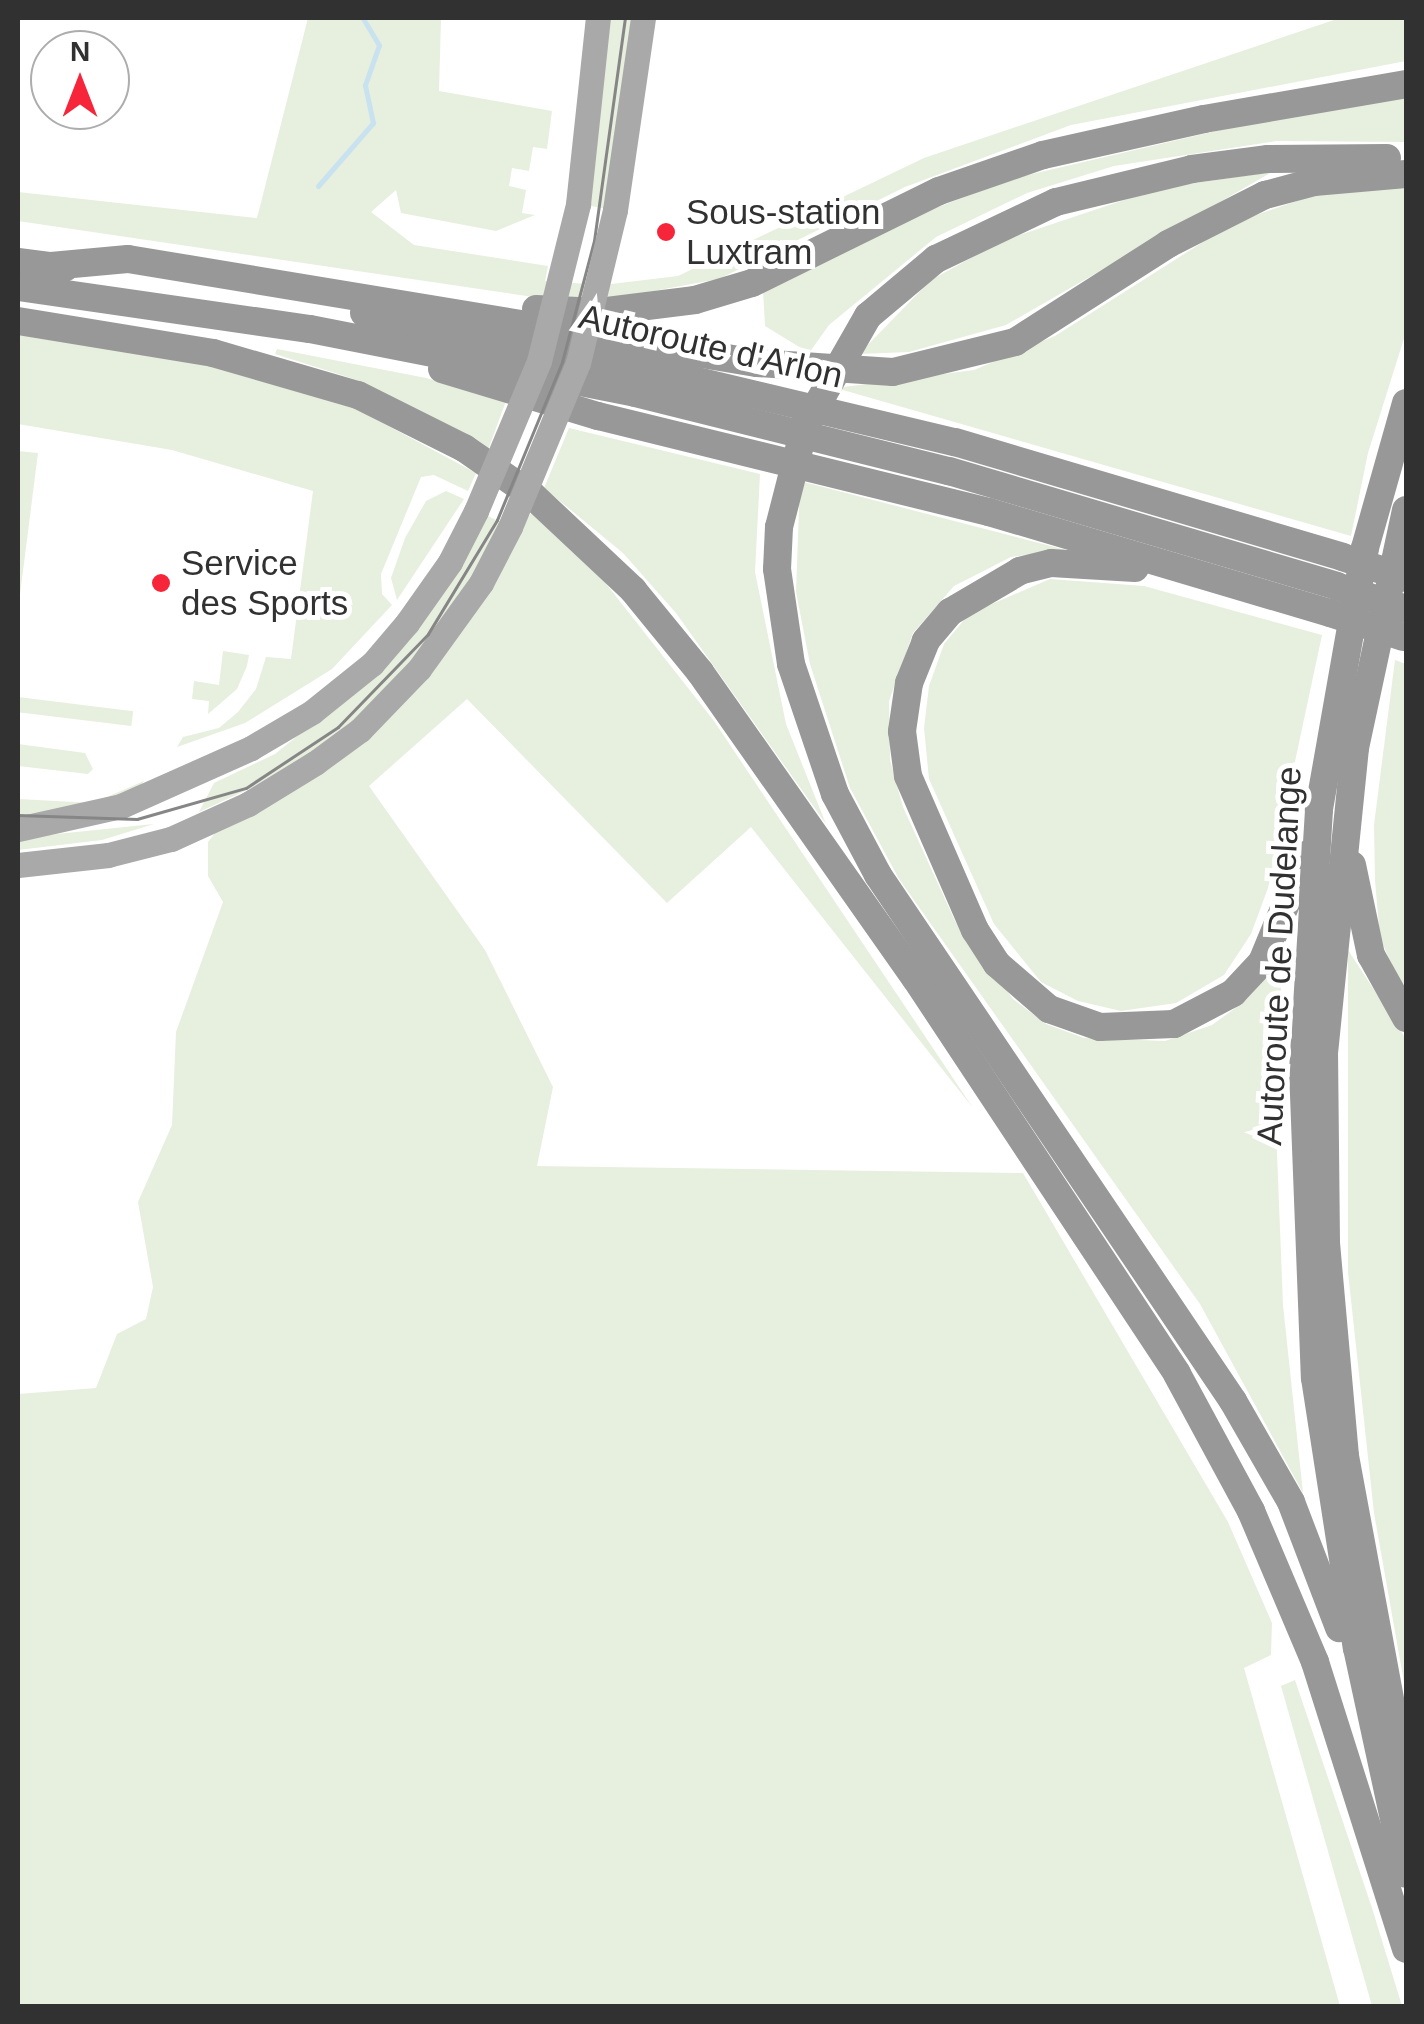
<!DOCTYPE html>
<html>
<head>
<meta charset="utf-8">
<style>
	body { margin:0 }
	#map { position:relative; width:1424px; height:2024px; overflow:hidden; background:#fff; font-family:Helvetica,sans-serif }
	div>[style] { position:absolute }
	.green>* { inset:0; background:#e7efde; transform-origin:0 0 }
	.stream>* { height:5px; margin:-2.5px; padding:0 2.5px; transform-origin:2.5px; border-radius:2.5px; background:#c9e2f0 }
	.primary>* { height:25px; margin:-12.5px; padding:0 12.5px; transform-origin:12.5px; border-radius:12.5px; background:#a9a9a9 }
	.motorway>* { height:28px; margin:-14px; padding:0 14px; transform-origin:14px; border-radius:14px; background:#989898 }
	.tram>* { height:2.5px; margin:-1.25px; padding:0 1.25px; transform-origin:1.25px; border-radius:1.25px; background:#868686 }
	.primary-bridge>* { height:25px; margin:-12.5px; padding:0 12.5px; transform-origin:12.5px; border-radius:12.5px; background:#a9a9a9 }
	.motorway-bridge>* { height:28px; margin:-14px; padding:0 14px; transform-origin:14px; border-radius:14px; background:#989898 }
	.dots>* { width:28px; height:28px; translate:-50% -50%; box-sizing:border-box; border:5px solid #fff; border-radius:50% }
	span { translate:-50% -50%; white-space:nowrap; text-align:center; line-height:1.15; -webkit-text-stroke:10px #fff; paint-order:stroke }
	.poi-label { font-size:35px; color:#313131 }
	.left { translate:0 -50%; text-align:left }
	.street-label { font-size:35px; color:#313131 }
	.frame { position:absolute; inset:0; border:20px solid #313131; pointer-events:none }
	.north { position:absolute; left:30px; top:30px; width:100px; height:100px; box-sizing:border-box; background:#fff; border:2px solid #adadad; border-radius:50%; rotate:0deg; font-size:28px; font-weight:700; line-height:40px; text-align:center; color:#313131 }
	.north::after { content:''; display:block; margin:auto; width:35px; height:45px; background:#f62539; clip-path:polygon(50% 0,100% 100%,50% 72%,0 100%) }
</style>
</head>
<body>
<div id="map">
	<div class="green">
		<i style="clip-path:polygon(308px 18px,441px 18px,439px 91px,552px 111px,547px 149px,533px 147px,529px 171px,512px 168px,509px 186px,526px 190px,522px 213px,535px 215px,496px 231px,401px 213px,396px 190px,371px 212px,414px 245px,548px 266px,545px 281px,603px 285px,678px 276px,924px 158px,1340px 18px,1406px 18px,1406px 61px,1071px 125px,905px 187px,719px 279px,610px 299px,540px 298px,18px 221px,18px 192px,257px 218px)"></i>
		<i style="clip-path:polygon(608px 18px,634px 18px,607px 209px,586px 205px)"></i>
		<i style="clip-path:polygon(1406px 97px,1406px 142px,1277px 141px,1114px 166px,1027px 193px,936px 237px,829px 325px,809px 353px,765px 326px,763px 290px,925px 212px,1015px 178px,1242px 125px)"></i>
		<i style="clip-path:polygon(1272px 172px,1006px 325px,909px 352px,859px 354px,931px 280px,1002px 241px,1160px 188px)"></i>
		<i style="clip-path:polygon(1406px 187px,1406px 332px,1368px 453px,1351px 536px,836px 388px,974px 370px,1055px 336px,1233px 223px,1317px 194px)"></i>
		<i style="clip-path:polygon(18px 334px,224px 367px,340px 400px,476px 473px,468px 491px,434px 475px,421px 477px,381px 574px,382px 594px,392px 605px,332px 669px,245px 723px,177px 747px,183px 737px,219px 728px,238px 712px,256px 689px,266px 657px,291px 659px,313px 491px,172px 450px,18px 424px)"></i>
		<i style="clip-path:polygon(277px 349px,426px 378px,506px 401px,488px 450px,357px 380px,275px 354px)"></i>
		<i style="clip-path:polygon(569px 428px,760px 474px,755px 572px,786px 724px,826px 824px,676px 613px,623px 553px,544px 488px)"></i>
		<i style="clip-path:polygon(18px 451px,38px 453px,18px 610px)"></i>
		<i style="clip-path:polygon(800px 481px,1066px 550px,1011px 557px,954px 586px,913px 633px,889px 701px,890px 760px,903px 807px,955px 921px,1013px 999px,1046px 1024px,1084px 1038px,1165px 1041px,1212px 1025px,1234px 1009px,1283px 950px,1275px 1102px,1283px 1305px,1303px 1493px,1200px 1304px,899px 879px,850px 788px,810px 664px,796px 592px)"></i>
		<i style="clip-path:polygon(446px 491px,464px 499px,397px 600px,391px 578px,405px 538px,426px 501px)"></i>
		<i style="clip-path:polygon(532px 512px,596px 571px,714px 721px,973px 1108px,751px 827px,667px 903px,467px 699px,369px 786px,485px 950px,553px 1087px,537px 1166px,1023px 1173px,1228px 1522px,1272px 1623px,1271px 1655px,1244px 1668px,1340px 2006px,18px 2006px,18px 1394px,96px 1388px,117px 1334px,146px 1319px,153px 1287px,138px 1202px,172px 1125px,176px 1032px,223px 902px,208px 876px,208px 842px,218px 829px,337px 758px)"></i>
		<i style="clip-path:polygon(484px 514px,504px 524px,448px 618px,360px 718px,292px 769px,199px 812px,214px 783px,275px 754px,372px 676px)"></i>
		<i style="clip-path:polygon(1050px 579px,1144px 586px,1322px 635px,1268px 888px,1251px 934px,1224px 975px,1176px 1003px,1121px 1011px,1078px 1001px,1041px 982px,994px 924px,929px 779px,924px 728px,929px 686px,944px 644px,969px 614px)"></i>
		<i style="clip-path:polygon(223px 651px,249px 655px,247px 666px,237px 689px,208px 714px,209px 701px,192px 699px,194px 681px,219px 685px)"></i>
		<i style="clip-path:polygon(1395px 660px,1406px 664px,1406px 997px,1380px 938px,1375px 880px,1374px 825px)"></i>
		<i style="left:18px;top:697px;width:116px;height:15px;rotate:7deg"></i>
		<i style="clip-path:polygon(18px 744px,85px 753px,93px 769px,88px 774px,18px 766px)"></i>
		<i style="clip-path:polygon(144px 781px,136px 792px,95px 807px,18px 821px,18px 799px,93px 803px)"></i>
		<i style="clip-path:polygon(154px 824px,102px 840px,18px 850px,18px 838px)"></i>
		<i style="clip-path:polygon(1348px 950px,1406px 1039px,1405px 1688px,1374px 1513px,1348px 1272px)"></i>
		<i style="clip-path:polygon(1295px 1680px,1372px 1908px,1402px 2006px,1372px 2006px,1281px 1686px)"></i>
	</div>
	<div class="stream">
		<i style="left:318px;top:186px;width:84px;rotate:-48.9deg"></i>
		<i style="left:373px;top:123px;width:39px;rotate:-102deg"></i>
		<i style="left:365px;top:85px;width:42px;rotate:-70.7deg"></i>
		<i style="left:379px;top:45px;width:31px;rotate:-121deg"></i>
	</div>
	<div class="primary">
		<i style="left:578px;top:204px;width:187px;rotate:-83.9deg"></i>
		<i style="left:615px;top:210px;width:194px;rotate:-81.7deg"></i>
		<i style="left:18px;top:829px;width:106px;rotate:-12.6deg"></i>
		<i style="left:121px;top:806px;width:142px;rotate:-24deg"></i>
		<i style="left:251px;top:748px;width:71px;rotate:-30.5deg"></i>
		<i style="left:312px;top:712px;width:77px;rotate:-38.7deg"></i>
		<i style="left:372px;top:664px;width:54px;rotate:-49.5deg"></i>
		<i style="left:407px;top:623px;width:75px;rotate:-54.8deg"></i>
		<i style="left:450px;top:562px;width:57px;rotate:-63deg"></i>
		<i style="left:18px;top:865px;width:91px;rotate:-6.3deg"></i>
		<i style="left:108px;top:855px;width:65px;rotate:-14.3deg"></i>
		<i style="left:171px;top:839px;width:85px;rotate:-24.4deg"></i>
		<i style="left:248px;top:804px;width:79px;rotate:-31.5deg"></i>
		<i style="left:315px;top:763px;width:56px;rotate:-36.3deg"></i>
		<i style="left:360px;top:730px;width:85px;rotate:-46deg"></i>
		<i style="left:419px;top:669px;width:106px;rotate:-54.2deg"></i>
		<i style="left:481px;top:583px;width:63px;rotate:-62.6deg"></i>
	</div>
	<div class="motorway">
		<i style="left:18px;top:262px;width:47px;rotate:7.3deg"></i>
		<i style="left:51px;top:266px;width:77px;rotate:-5.2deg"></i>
		<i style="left:128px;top:259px;width:638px;rotate:9.39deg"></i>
		<i style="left:757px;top:363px;width:136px;rotate:3.8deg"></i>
		<i style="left:893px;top:372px;width:126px;rotate:-13.8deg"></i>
		<i style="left:1015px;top:342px;width:182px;rotate:-32.6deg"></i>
		<i style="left:1168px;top:244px;width:109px;rotate:-26.8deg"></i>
		<i style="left:1265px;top:195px;width:51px;rotate:-14.9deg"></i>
		<i style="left:1314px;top:182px;width:92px;rotate:-5deg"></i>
		<i style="left:18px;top:287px;width:295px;rotate:8.2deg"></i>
		<i style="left:310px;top:329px;width:331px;rotate:11.1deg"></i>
		<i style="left:635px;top:393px;width:324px;rotate:14deg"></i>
		<i style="left:949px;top:471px;width:404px;rotate:16.5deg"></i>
		<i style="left:536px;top:309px;width:63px;rotate:2.7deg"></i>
		<i style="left:599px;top:312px;width:97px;rotate:-7.1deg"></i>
		<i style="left:695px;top:300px;width:59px;rotate:-16.6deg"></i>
		<i style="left:752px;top:283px;width:208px;rotate:-26.2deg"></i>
		<i style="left:939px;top:191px;width:110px;rotate:-19.1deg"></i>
		<i style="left:1043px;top:155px;width:165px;rotate:-12.6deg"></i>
		<i style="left:1204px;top:119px;width:205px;rotate:-9.8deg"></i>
		<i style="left:364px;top:313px;width:280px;rotate:11.1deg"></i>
		<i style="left:639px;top:367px;width:325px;rotate:13.4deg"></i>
		<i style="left:955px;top:442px;width:404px;rotate:16.5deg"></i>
		<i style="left:868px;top:316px;width:89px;rotate:-40deg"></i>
		<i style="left:936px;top:259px;width:133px;rotate:-25.4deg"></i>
		<i style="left:1056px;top:202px;width:140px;rotate:-13.6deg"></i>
		<i style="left:1192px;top:169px;width:77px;rotate:-7.5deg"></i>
		<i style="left:1268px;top:159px;width:119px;rotate:-0.5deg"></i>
		<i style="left:18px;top:321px;width:198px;rotate:9.3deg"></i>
		<i style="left:213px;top:353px;width:151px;rotate:16.2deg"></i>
		<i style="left:358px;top:395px;width:119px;rotate:26.6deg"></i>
		<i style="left:464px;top:448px;width:83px;rotate:34.7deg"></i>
		<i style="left:532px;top:495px;width:139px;rotate:43.2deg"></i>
		<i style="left:633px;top:590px;width:106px;rotate:50.7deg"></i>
		<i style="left:700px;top:672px;width:375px;rotate:54.9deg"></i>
		<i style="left:916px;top:979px;width:473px;rotate:56.5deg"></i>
		<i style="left:1177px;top:1374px;width:156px;rotate:61.6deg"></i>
		<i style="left:1251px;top:1511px;width:164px;rotate:67deg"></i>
		<i style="left:1315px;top:1662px;width:301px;rotate:72.4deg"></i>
		<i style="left:442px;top:369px;width:163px;rotate:16.8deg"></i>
		<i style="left:598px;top:416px;width:403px;rotate:13.8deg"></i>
		<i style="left:989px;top:512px;width:356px;rotate:16.5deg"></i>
		<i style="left:1406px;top:403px;width:151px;rotate:105.8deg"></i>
		<i style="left:1365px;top:548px;width:266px;rotate:100deg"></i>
		<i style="left:1319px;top:810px;width:259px;rotate:93.5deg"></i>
		<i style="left:1303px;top:1069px;width:309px;rotate:87.8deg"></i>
		<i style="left:1315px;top:1378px;width:273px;rotate:81.2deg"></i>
		<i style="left:1357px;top:1648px;width:231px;rotate:77.8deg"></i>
		<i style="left:1406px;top:510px;width:243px;rotate:102.1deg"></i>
		<i style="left:1355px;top:748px;width:306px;rotate:95.8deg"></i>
		<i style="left:1324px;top:1052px;width:191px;rotate:89.4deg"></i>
		<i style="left:1326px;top:1243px;width:214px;rotate:84.9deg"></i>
		<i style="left:1345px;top:1456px;width:335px;rotate:79.5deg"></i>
		<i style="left:779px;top:527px;width:42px;rotate:92.7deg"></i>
		<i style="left:777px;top:569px;width:96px;rotate:81.6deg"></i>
		<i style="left:791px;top:664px;width:137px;rotate:71.3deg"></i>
		<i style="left:835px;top:794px;width:92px;rotate:62deg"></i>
		<i style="left:878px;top:875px;width:635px;rotate:55.98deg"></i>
		<i style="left:1233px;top:1401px;width:116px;rotate:60.1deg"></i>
		<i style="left:1291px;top:1502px;width:135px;rotate:69.1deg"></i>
		<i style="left:1135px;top:568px;width:84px;rotate:-176.6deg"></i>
		<i style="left:1051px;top:563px;width:32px;rotate:166deg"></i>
		<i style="left:1020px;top:571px;width:81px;rotate:149.6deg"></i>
		<i style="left:950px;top:612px;width:38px;rotate:130deg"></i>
		<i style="left:926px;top:641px;width:45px;rotate:112deg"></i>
		<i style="left:909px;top:683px;width:49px;rotate:98.3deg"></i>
		<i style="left:902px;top:731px;width:45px;rotate:82.4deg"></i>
		<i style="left:908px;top:776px;width:168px;rotate:66.5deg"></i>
		<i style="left:975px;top:930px;width:40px;rotate:57.1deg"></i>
		<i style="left:997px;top:964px;width:69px;rotate:40.9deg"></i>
		<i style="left:1049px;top:1009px;width:54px;rotate:19.4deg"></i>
		<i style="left:1100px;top:1027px;width:74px;rotate:-2.3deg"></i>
		<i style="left:1174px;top:1024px;width:67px;rotate:-27.7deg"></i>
		<i style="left:1233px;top:993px;width:42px;rotate:-46.9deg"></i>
		<i style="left:1262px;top:962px;width:116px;rotate:-67.6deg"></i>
		<i style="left:1352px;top:865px;width:92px;rotate:78.1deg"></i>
		<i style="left:1371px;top:955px;width:72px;rotate:60.9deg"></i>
	</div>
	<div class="tram">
		<i style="left:18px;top:815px;width:119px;rotate:1.9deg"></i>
		<i style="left:137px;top:819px;width:113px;rotate:-15.9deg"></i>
		<i style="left:246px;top:788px;width:110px;rotate:-33.5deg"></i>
		<i style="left:338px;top:727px;width:129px;rotate:-45.9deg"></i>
		<i style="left:428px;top:634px;width:133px;rotate:-58.8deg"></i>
		<i style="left:497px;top:520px;width:171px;rotate:-67.6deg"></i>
		<i style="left:562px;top:362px;width:125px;rotate:-75.2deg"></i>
		<i style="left:594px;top:241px;width:225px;rotate:-82.1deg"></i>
	</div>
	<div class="primary-bridge">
		<i style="left:476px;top:511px;width:163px;rotate:-67.2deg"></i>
		<i style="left:539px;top:361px;width:162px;rotate:-76deg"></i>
		<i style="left:510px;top:527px;width:178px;rotate:-67.5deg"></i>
		<i style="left:578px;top:363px;width:157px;rotate:-76.4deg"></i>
	</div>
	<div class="motorway-bridge">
		<i style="left:779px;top:527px;width:104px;rotate:-75.6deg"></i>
		<i style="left:805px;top:426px;width:127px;rotate:-60.2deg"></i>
		<i style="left:1342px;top:557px;width:67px;rotate:18.2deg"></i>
		<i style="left:1336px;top:586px;width:74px;rotate:18.2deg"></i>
		<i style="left:1330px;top:613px;width:77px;rotate:18.2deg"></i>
	</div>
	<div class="dots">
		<i style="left:666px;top:232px;background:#f62539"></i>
		<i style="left:161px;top:583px;background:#f62539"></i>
	</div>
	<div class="poi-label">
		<span class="left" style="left:686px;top:232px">Sous-station<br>Luxtram</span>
		<span class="left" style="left:181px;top:583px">Service<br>des Sports</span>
	</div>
	<div class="street-label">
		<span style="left:711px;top:346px;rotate:13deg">Autoroute d'Arlon</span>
		<span style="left:1279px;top:956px;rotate:-87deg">Autoroute de Dudelange</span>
	</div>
	<div class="frame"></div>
	<div class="north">N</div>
</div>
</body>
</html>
